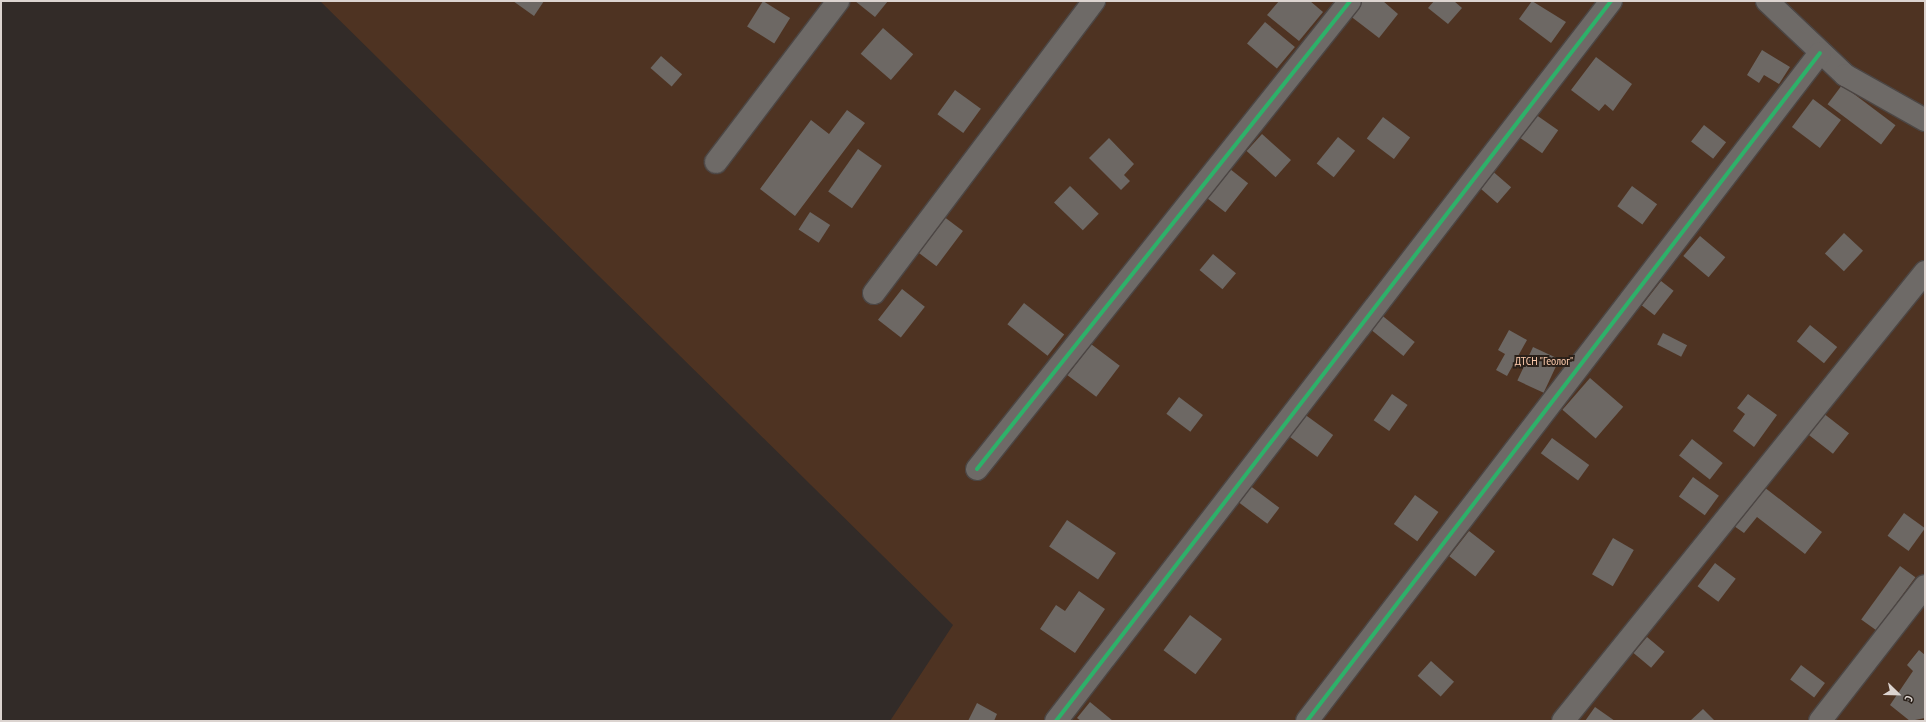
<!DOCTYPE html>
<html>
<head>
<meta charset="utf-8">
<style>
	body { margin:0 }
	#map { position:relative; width:1926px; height:722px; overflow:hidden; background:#322b28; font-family:"PT Sans Narrow",sans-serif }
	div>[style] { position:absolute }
	.green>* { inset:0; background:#4e3322 }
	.building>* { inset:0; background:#6d6864; transform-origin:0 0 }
	.roads { filter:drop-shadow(1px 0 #4c4644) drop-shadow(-1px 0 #4c4644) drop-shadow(0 1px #4c4644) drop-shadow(0 -1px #4c4644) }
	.street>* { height:22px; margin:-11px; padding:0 11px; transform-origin:11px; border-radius:11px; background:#6e6a67 }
	.cycleway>* { height:4px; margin:-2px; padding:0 2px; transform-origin:2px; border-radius:2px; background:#2db169 }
	span { translate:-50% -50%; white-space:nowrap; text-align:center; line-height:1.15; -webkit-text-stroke:4px #2b211a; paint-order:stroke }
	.park-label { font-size:12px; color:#feccae }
	.frame { position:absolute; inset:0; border:2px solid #dcd4d0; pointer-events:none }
	.north { position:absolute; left:1878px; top:674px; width:40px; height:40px; -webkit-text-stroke:3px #2b211a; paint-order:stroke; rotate:113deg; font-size:11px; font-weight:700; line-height:16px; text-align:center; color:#dcd4d0 }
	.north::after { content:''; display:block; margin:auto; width:14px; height:18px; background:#dcd4d0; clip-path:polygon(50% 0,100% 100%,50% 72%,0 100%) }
</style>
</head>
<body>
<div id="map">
	<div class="green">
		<i style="clip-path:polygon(320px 1px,1925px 1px,1925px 721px,890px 721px,953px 625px)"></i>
	</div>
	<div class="building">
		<i style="clip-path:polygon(513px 1px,544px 1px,534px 16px)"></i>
		<i style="left:763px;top:1px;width:32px;height:30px;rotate:32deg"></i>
		<i style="clip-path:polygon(855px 1px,888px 1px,875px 17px)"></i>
		<i style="clip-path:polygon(1279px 1px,1310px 1px,1323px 12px,1299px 41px,1267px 15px)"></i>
		<i style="clip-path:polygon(1359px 1px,1383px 1px,1398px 14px,1379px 38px,1349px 15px)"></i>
		<i style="clip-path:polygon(1434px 1px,1454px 1px,1462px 8px,1448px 24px,1428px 8px)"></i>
		<i style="clip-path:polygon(1532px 1px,1566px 22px,1551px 43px,1519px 19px)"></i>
		<i style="left:1265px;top:22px;width:39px;height:28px;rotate:40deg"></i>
		<i style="left:883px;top:28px;width:40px;height:34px;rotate:41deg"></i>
		<i style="clip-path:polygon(1762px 50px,1790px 67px,1779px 84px,1764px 75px,1759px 83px,1747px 75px)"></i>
		<i style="left:661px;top:56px;width:28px;height:16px;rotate:41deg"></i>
		<i style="clip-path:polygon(1596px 57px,1632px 84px,1613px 111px,1605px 104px,1599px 111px,1571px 90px)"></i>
		<i style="left:1842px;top:85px;width:67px;height:24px;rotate:37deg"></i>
		<i style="left:955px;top:90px;width:32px;height:30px;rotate:36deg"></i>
		<i style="left:1813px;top:99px;width:35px;height:35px;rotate:37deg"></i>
		<i style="clip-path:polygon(847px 110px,865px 123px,795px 216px,760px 189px,811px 120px,829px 134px)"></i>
		<i style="left:1532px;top:112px;width:32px;height:28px;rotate:35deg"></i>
		<i style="left:1383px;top:117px;width:34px;height:27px;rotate:37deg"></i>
		<i style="left:1704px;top:125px;width:28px;height:21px;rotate:38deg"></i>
		<i style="left:1262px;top:134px;width:39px;height:23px;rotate:42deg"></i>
		<i style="left:1338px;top:137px;width:22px;height:34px;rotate:39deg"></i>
		<i style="clip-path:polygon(1109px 138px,1134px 164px,1124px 175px,1130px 181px,1121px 190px,1089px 158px)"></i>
		<i style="left:858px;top:149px;width:29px;height:52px;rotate:35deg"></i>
		<i style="left:1230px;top:169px;width:23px;height:37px;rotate:38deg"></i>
		<i style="left:1490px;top:169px;width:28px;height:21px;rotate:41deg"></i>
		<i style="left:1070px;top:186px;width:40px;height:23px;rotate:44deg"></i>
		<i style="left:1632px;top:186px;width:31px;height:25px;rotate:36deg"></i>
		<i style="left:810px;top:212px;width:24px;height:21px;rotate:33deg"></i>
		<i style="left:939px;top:213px;width:30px;height:44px;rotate:37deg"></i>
		<i style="left:1844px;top:233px;width:26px;height:28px;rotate:43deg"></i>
		<i style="left:1700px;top:236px;width:33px;height:26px;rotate:40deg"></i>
		<i style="left:1213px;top:254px;width:30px;height:21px;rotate:40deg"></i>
		<i style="left:1661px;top:281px;width:16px;height:31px;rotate:38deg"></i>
		<i style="left:902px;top:289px;width:29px;height:39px;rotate:38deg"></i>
		<i style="left:1024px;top:303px;width:51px;height:27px;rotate:38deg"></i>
		<i style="left:1379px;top:313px;width:46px;height:18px;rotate:39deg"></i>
		<i style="left:1810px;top:325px;width:35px;height:21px;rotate:39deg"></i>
		<i style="clip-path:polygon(1509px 330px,1527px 340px,1507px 376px,1496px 370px,1505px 354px,1498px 350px)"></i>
		<i style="left:1663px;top:333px;width:27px;height:13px;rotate:27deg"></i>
		<i style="left:1091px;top:344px;width:36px;height:39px;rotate:37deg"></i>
		<i style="left:1533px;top:347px;width:29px;height:37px;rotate:25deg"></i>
		<i style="left:1590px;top:378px;width:44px;height:42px;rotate:41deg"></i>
		<i style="left:1392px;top:394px;width:19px;height:32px;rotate:35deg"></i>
		<i style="clip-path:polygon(1748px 394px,1777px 415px,1754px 447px,1733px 431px,1745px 414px,1737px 408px)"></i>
		<i style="left:1179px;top:397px;width:30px;height:21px;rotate:37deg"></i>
		<i style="left:1300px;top:411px;width:41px;height:27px;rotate:36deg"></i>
		<i style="left:1823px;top:413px;width:33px;height:26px;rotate:38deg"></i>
		<i style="left:1552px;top:438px;width:46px;height:19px;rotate:36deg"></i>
		<i style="left:1692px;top:439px;width:39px;height:21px;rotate:38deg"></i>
		<i style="left:1693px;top:477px;width:32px;height:24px;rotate:36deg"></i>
		<i style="left:1249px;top:485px;width:38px;height:20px;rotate:37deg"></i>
		<i style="clip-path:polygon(1764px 487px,1822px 532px,1805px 554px,1757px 517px,1744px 533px,1734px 526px)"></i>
		<i style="left:1415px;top:495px;width:29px;height:36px;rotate:36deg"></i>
		<i style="left:1904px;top:513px;width:26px;height:28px;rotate:36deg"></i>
		<i style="left:1067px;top:520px;width:59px;height:32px;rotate:34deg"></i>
		<i style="left:1469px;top:531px;width:33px;height:32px;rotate:38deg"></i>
		<i style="left:1613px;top:538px;width:24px;height:42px;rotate:30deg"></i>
		<i style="left:1715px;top:563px;width:26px;height:29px;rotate:37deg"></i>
		<i style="left:1900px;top:566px;width:19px;height:66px;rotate:36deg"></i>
		<i style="clip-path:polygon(1079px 591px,1105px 609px,1075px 653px,1040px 629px,1056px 605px,1065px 611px)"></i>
		<i style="left:1190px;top:615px;width:40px;height:44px;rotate:37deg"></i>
		<i style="left:1647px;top:637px;width:23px;height:21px;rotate:40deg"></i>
		<i style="clip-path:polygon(1919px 650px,1925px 655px,1925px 718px,1910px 721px,1890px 705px,1913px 671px,1907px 665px)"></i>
		<i style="left:1431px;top:661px;width:31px;height:20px;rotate:42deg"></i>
		<i style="left:1801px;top:665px;width:30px;height:18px;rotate:37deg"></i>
		<i style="clip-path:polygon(1090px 702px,1113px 721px,1081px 721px,1077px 718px)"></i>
		<i style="clip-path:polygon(977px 703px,997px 714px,994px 721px,968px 721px)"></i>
		<i style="clip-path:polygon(1595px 707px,1615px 721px,1585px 721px)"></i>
		<i style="clip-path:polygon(1703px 709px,1715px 721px,1690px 721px)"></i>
	</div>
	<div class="roads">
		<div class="street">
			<i style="left:1767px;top:1px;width:108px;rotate:43.5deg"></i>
			<i style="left:1845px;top:75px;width:92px;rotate:29.4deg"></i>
			<i style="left:716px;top:162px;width:202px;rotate:-52.8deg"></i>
			<i style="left:874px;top:293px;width:366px;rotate:-53deg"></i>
			<i style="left:977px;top:469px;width:598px;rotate:-51.44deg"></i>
			<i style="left:1056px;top:721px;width:909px;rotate:-52.37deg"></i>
			<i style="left:1307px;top:721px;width:842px;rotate:-52.48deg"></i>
			<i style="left:1563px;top:721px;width:577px;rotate:-51.12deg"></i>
			<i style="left:1820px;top:721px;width:171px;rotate:-52.1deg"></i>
		</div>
	</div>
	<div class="cycleway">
		<i style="left:977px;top:469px;width:598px;rotate:-51.44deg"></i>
		<i style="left:1056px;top:721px;width:909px;rotate:-52.37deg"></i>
		<i style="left:1307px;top:721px;width:842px;rotate:-52.48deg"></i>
	</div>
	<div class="park-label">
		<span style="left:1544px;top:361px">ДТСН "Геолог"</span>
	</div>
	<div class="frame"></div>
	<div class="north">С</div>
</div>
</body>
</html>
